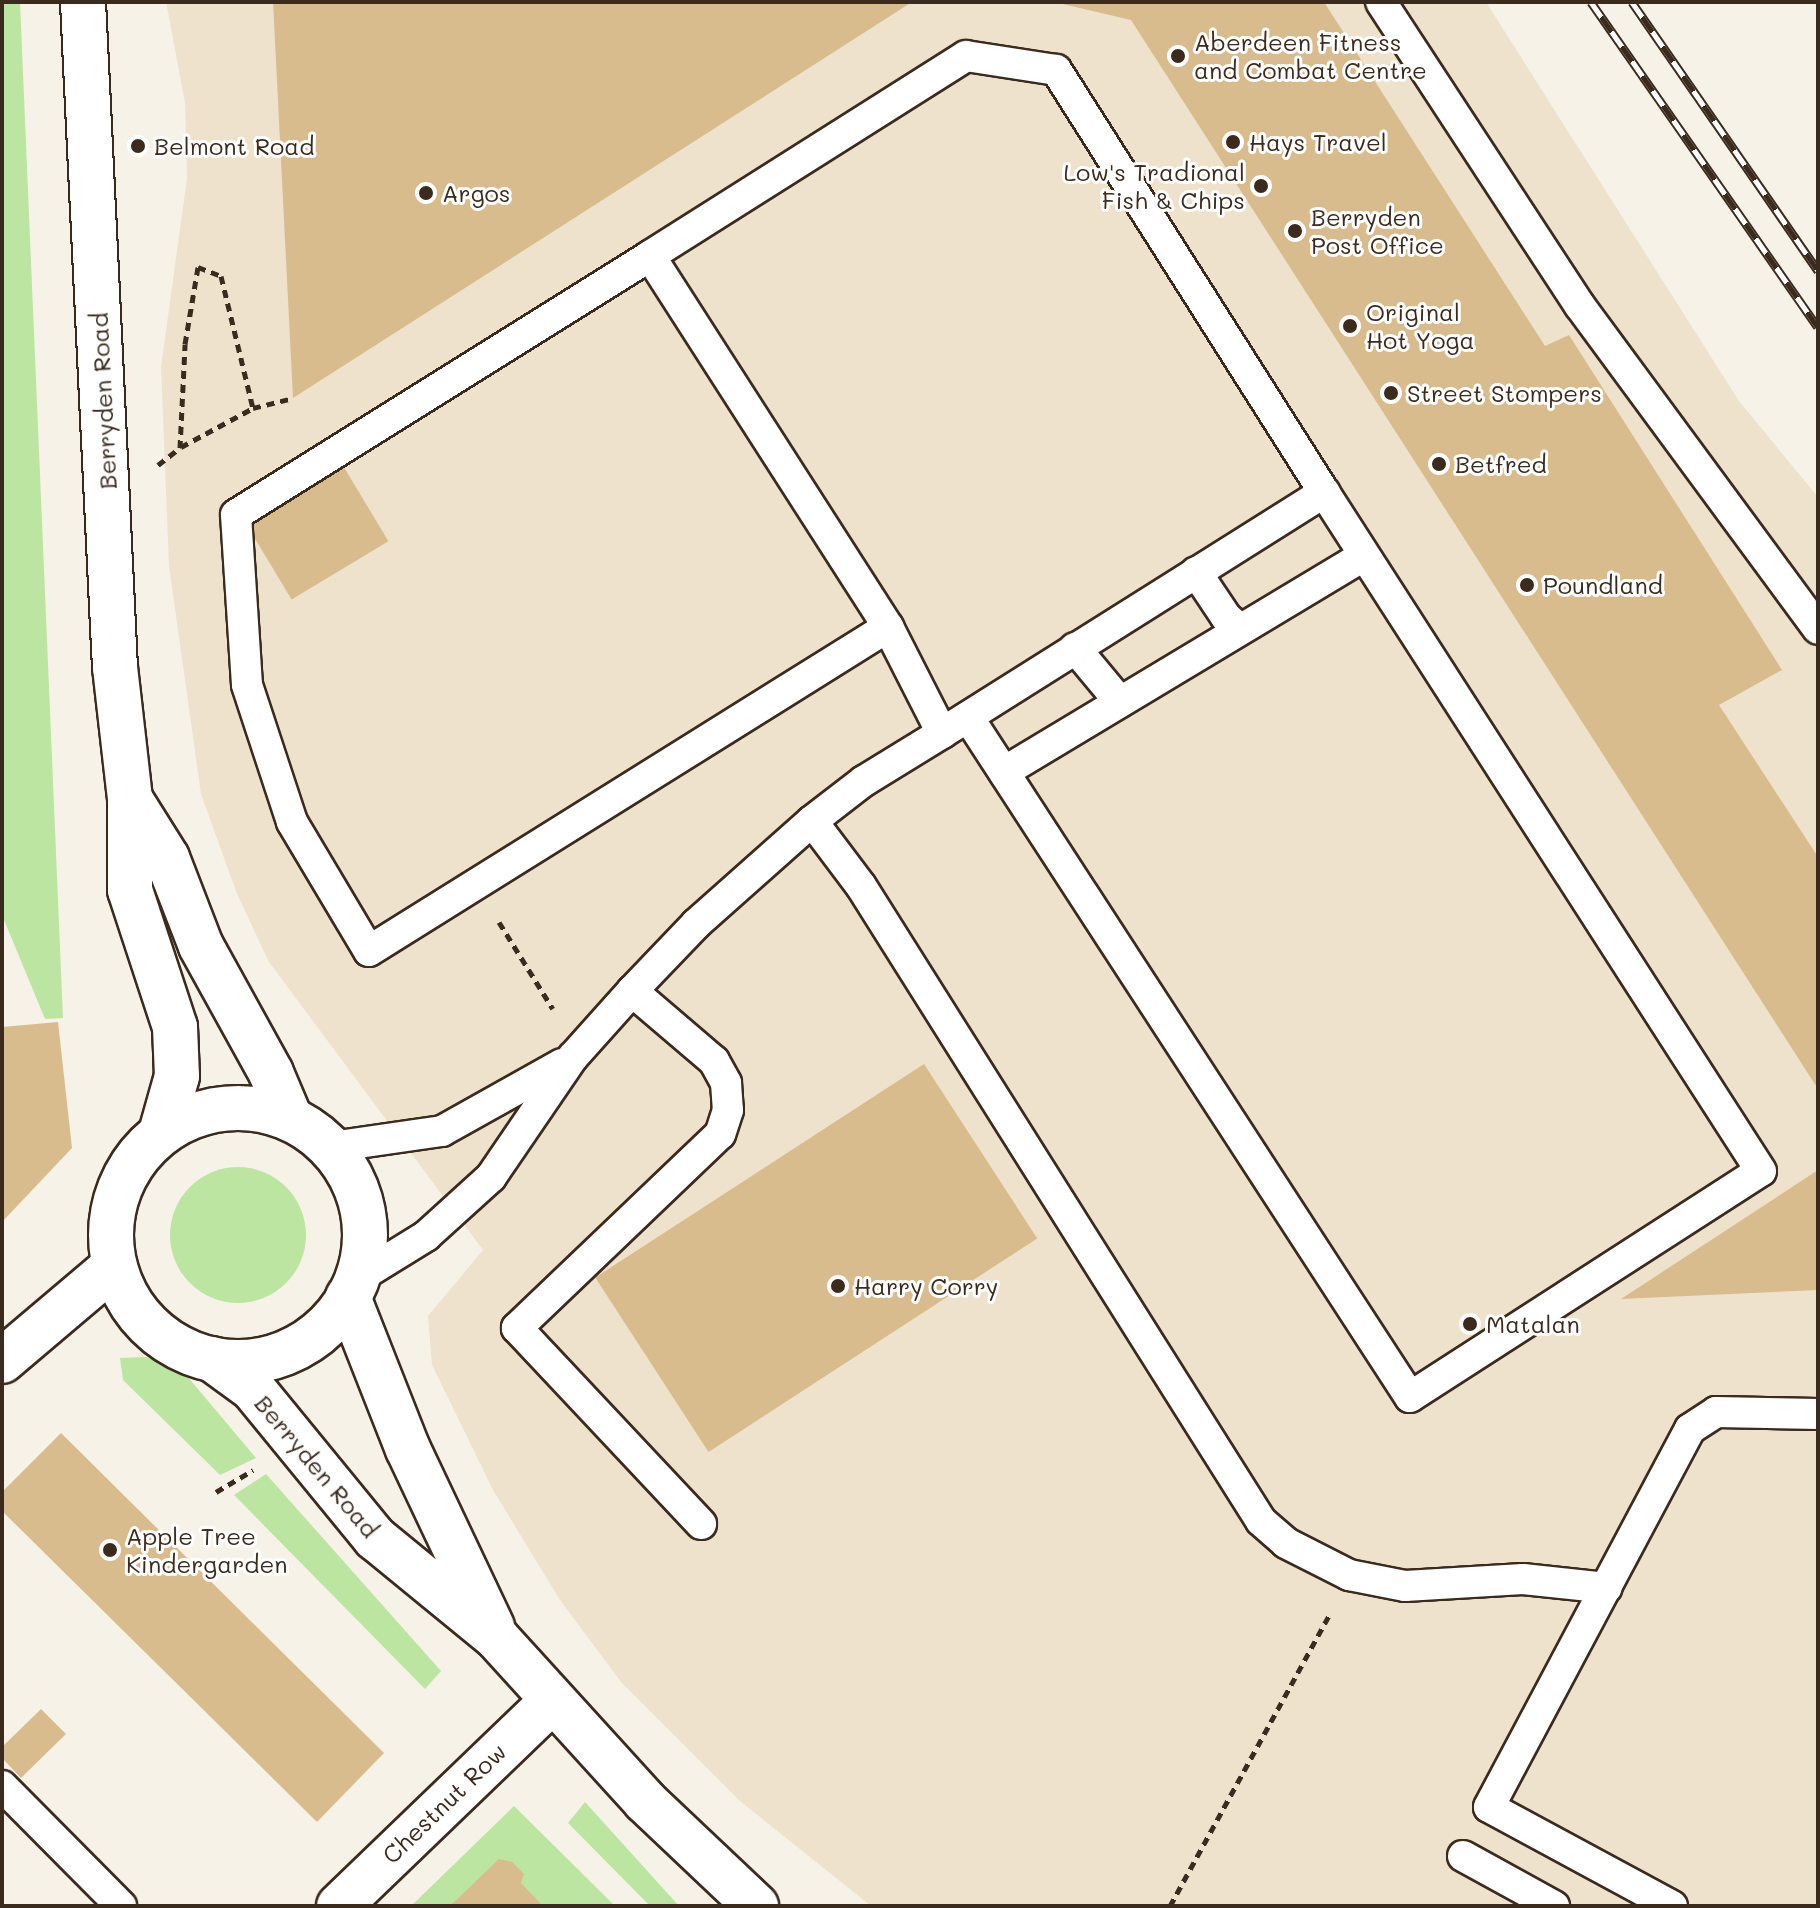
<!DOCTYPE html>
<html>
<head>
<meta charset="utf-8">
<style>
	body { margin:0 }
	#map { position:relative; width:1820px; height:1908px; overflow:hidden; background:#f7f2e8; font-family:Mali,sans-serif }
	div>[style] { position:absolute }
	.built>* { inset:0; background:#eee2cd }
	.green>* { inset:0; background:#bce5a1 }
	.round { border-radius:50% }
	.building>* { inset:0; background:#d8bc8d; transform-origin:0 0 }
	.path>* { height:5px; margin-top:-2.5px; transform-origin:0; background:repeating-linear-gradient(90deg,#3b2a1e 0 8px,transparent 0 14px) }
	.roads { filter:drop-shadow(2px 0 #3b2a1e) drop-shadow(-2px 0 #3b2a1e) drop-shadow(0 2px #3b2a1e) drop-shadow(0 -2px #3b2a1e) }
	.lane>* { height:30px; margin:-15px; padding:0 15px; transform-origin:15px; border-radius:15px; background:#fff }
	.street>* { height:44px; margin:-22px; padding:0 22px; transform-origin:22px; border-radius:22px; background:#fff }
	.secondary>* { height:44px; margin:-22px; padding:0 22px; transform-origin:22px; border-radius:22px; background:#fff }
	.secondary>.ring { margin:-22px; padding:0; box-sizing:content-box; background:none; border:44px solid #fff; border-radius:50% }
	.rail>* { height:9px; margin-top:-4.5px; transform-origin:0; background:repeating-linear-gradient(90deg,#fff 0 18px,#3b2a1e 0 36px); box-sizing:border-box; border-block:2px solid #3b2a1e }
	.dots>* { width:22px; height:22px; translate:-50% -50%; box-sizing:border-box; border:4px solid #fff; border-radius:50% }
	span { translate:-50% -50%; white-space:nowrap; text-align:center; line-height:1.15; -webkit-text-stroke:6px #fff; paint-order:stroke }
	.poi-label { font-size:24px; color:#3b2a1e }
	.left { translate:0 -50%; text-align:left }
	.right { translate:-100% -50%; text-align:right }
	.street-label { font-size:24px; color:#3b2a1e }
	.frame { position:absolute; inset:0; border:4px solid #3b2a1e; pointer-events:none }
</style>
</head>
<body>
<div id="map">
	<div class="built">
		<i style="clip-path:polygon(166px 2px,1486px 2px,1739px 401px,1818px 497px,1818px 1906px,871px 1906px,740px 1801px,621px 1682px,560px 1600px,493px 1490px,432px 1365px,428px 1316px,483px 1250px,269px 962px,237px 894px,201px 794px,169px 566px,161px 367px,187px 178px,185px 103px)"></i>
	</div>
	<div class="green">
		<i style="clip-path:polygon(2px 2px,20px 2px,63px 1018px,45px 1019px,2px 915px)"></i>
		<i class="round" style="left:170px;top:1167px;width:136px;height:136px"></i>
		<i style="clip-path:polygon(147px 1357px,187px 1376px,256px 1458px,220px 1475px,123px 1380px,120px 1358px)"></i>
		<i style="clip-path:polygon(266px 1474px,441px 1671px,425px 1689px,234px 1495px)"></i>
		<i style="clip-path:polygon(585px 1802px,679px 1906px,650px 1906px,568px 1823px)"></i>
		<i style="clip-path:polygon(514px 1806px,615px 1906px,411px 1906px)"></i>
	</div>
	<div class="building">
		<i style="clip-path:polygon(273px 2px,912px 2px,293px 398px)"></i>
		<i style="clip-path:polygon(1054px 2px,1324px 2px,1545px 346px,1569px 335px,1782px 670px,1719px 705px,1818px 857px,1818px 1089px,1131px 20px)"></i>
		<i style="left:339px;top:459px;width:96px;height:113px;rotate:59deg"></i>
		<i style="clip-path:polygon(58px 1022px,72px 1148px,2px 1222px,2px 1027px)"></i>
		<i style="left:924px;top:1064px;width:208px;height:392px;rotate:57deg"></i>
		<i style="clip-path:polygon(1818px 1170px,1818px 1290px,1621px 1299px)"></i>
		<i style="clip-path:polygon(61px 1433px,384px 1753px,317px 1822px,2px 1511px,2px 1492px)"></i>
		<i style="clip-path:polygon(41px 1709px,66px 1734px,21px 1778px,2px 1758px,2px 1747px)"></i>
		<i style="clip-path:polygon(499px 1859px,512px 1862px,524px 1874px,521px 1883px,543px 1906px,450px 1906px)"></i>
	</div>
	<div class="path">
		<i style="left:181px;top:447px;width:82px;rotate:-28.4deg"></i>
		<i style="left:158px;top:465px;width:28px;rotate:-38deg"></i>
		<i style="left:180px;top:448px;width:104px;rotate:-87.2deg"></i>
		<i style="left:185px;top:344px;width:78px;rotate:-80.4deg"></i>
		<i style="left:198px;top:267px;width:25px;rotate:21deg"></i>
		<i style="left:221px;top:276px;width:136px;rotate:76.4deg"></i>
		<i style="left:253px;top:408px;width:41px;rotate:-14deg"></i>
		<i style="left:499px;top:922px;width:102px;rotate:58.2deg"></i>
		<i style="left:216px;top:1492px;width:43px;rotate:-30.7deg"></i>
		<i style="left:1170px;top:1906px;width:331px;rotate:-61.3deg"></i>
	</div>
	<div class="roads">
		<div class="lane">
			<i style="left:1381px;top:2px;width:363px;rotate:56.8deg"></i>
			<i style="left:1580px;top:306px;width:401px;rotate:53.6deg"></i>
			<i style="left:650px;top:256px;width:488px;rotate:148deg"></i>
			<i style="left:236px;top:515px;width:170px;rotate:86.3deg"></i>
			<i style="left:247px;top:685px;width:144px;rotate:71.8deg"></i>
			<i style="left:292px;top:822px;width:150px;rotate:59.2deg"></i>
			<i style="left:369px;top:951px;width:612px;rotate:-31.98deg"></i>
			<i style="left:1196px;top:572px;width:54px;rotate:56.3deg"></i>
			<i style="left:1226px;top:617px;width:18px;rotate:41deg"></i>
			<i style="left:1075px;top:648px;width:70px;rotate:50.2deg"></i>
			<i style="left:968px;top:717px;width:811px;rotate:56.98deg"></i>
			<i style="left:1410px;top:1397px;width:417px;rotate:-32.8deg"></i>
			<i style="left:1761px;top:1171px;width:807px;rotate:-122.77deg"></i>
			<i style="left:1004px;top:772px;width:420px;rotate:-31deg"></i>
			<i style="left:812px;top:821px;width:81px;rotate:53deg"></i>
			<i style="left:861px;top:886px;width:750px;rotate:57.79deg"></i>
			<i style="left:1261px;top:1521px;width:33px;rotate:41deg"></i>
			<i style="left:1286px;top:1543px;width:71px;rotate:26.9deg"></i>
			<i style="left:1349px;top:1575px;width:57px;rotate:11.1deg"></i>
			<i style="left:1405px;top:1586px;width:118px;rotate:-3.4deg"></i>
			<i style="left:1523px;top:1579px;width:84px;rotate:6.1deg"></i>
			<i style="left:632px;top:991px;width:108px;rotate:40.5deg"></i>
			<i style="left:714px;top:1061px;width:25px;rotate:61deg"></i>
			<i style="left:726px;top:1083px;width:27px;rotate:86deg"></i>
			<i style="left:728px;top:1110px;width:25px;rotate:108deg"></i>
			<i style="left:720px;top:1134px;width:281px;rotate:136.3deg"></i>
			<i style="left:517px;top:1328px;width:269px;rotate:46.8deg"></i>
			<i style="left:331px;top:1147px;width:112px;rotate:-8.2deg"></i>
			<i style="left:442px;top:1131px;width:137px;rotate:-29.2deg"></i>
			<i style="left:358px;top:1278px;width:80px;rotate:-31.7deg"></i>
			<i style="left:426px;top:1236px;width:88px;rotate:-42.2deg"></i>
			<i style="left:491px;top:1177px;width:145px;rotate:-55.7deg"></i>
			<i style="left:573px;top:1057px;width:89px;rotate:-48.2deg"></i>
			<i style="left:632px;top:991px;width:93px;rotate:-46.3deg"></i>
			<i style="left:696px;top:924px;width:155px;rotate:-41.6deg"></i>
			<i style="left:812px;top:821px;width:66px;rotate:-37.6deg"></i>
			<i style="left:864px;top:781px;width:92px;rotate:-31.6deg"></i>
			<i style="left:942px;top:733px;width:452px;rotate:-32.2deg"></i>
			<i style="left:1324px;top:492px;width:500px;rotate:-122.4deg"></i>
			<i style="left:1056px;top:70px;width:91px;rotate:-171.2deg"></i>
			<i style="left:966px;top:56px;width:374px;rotate:147.7deg"></i>
			<i style="left:650px;top:256px;width:441px;rotate:57.3deg"></i>
			<i style="left:888px;top:627px;width:119px;rotate:63deg"></i>
			<i style="left:2px;top:1786px;width:169px;rotate:45.2deg"></i>
			<i style="left:1463px;top:1856px;width:104px;rotate:28.8deg"></i>
			<i style="left:1672px;top:1906px;width:208px;rotate:-151.6deg"></i>
			<i style="left:1489px;top:1807px;width:428px;rotate:-62deg"></i>
			<i style="left:1690px;top:1429px;width:31px;rotate:-33deg"></i>
			<i style="left:1716px;top:1412px;width:102px;rotate:1.1deg"></i>
		</div>
		<div class="street">
			<i style="left:2px;top:1361px;width:147px;rotate:-40.3deg"></i>
			<i style="left:339px;top:1906px;width:296px;rotate:-43.9deg"></i>
		</div>
		<div class="secondary">
			<i style="left:83px;top:2px;width:666px;rotate:87.25deg"></i>
			<i style="left:115px;top:667px;width:133px;rotate:83.5deg"></i>
			<i style="left:130px;top:799px;width:91px;rotate:90deg"></i>
			<i style="left:130px;top:890px;width:144px;rotate:71.8deg"></i>
			<i style="left:175px;top:1027px;width:49px;rotate:87.7deg"></i>
			<i style="left:177px;top:1076px;width:59px;rotate:105.7deg"></i>
			<i style="left:130px;top:799px;width:70px;rotate:57.9deg"></i>
			<i style="left:167px;top:858px;width:94px;rotate:68.9deg"></i>
			<i style="left:201px;top:946px;width:145px;rotate:61.1deg"></i>
			<i style="left:271px;top:1073px;width:49px;rotate:67.1deg"></i>
			<i class="ring" style="left:111px;top:1108px;width:210px;height:210px"></i>
			<i style="left:348px;top:1297px;width:163px;rotate:68.5deg"></i>
			<i style="left:408px;top:1449px;width:197px;rotate:64.7deg"></i>
			<i style="left:212px;top:1359px;width:51px;rotate:36.2deg"></i>
			<i style="left:253px;top:1389px;width:193px;rotate:50.7deg"></i>
			<i style="left:375px;top:1538px;width:156px;rotate:39.3deg"></i>
			<i style="left:496px;top:1637px;width:222px;rotate:47.7deg"></i>
			<i style="left:645px;top:1801px;width:153px;rotate:43.4deg"></i>
		</div>
	</div>
	<div class="rail">
		<i style="left:1591px;top:2px;width:396px;rotate:55.1deg"></i>
		<i style="left:1632px;top:2px;width:327px;rotate:55.3deg"></i>
	</div>
	<div class="dots">
		<i style="left:1178px;top:56px;background:#3b2a1e"></i>
		<i style="left:1233px;top:142px;background:#3b2a1e"></i>
		<i style="left:138px;top:146px;background:#3b2a1e"></i>
		<i style="left:1261px;top:186px;background:#3b2a1e"></i>
		<i style="left:426px;top:193px;background:#3b2a1e"></i>
		<i style="left:1295px;top:231px;background:#3b2a1e"></i>
		<i style="left:1350px;top:326px;background:#3b2a1e"></i>
		<i style="left:1391px;top:393px;background:#3b2a1e"></i>
		<i style="left:1439px;top:464px;background:#3b2a1e"></i>
		<i style="left:1527px;top:585px;background:#3b2a1e"></i>
		<i style="left:838px;top:1286px;background:#3b2a1e"></i>
		<i style="left:1470px;top:1324px;background:#3b2a1e"></i>
		<i style="left:110px;top:1550px;background:#3b2a1e"></i>
	</div>
	<div class="poi-label">
		<span class="left" style="left:1194px;top:56px">Aberdeen Fitness<br>and Combat Centre</span>
		<span class="left" style="left:1249px;top:142px">Hays Travel</span>
		<span class="left" style="left:154px;top:146px">Belmont Road</span>
		<span class="right" style="left:1245px;top:186px">Low's Tradional<br>Fish &amp; Chips</span>
		<span class="left" style="left:442px;top:193px">Argos</span>
		<span class="left" style="left:1311px;top:231px">Berryden<br>Post Office</span>
		<span class="left" style="left:1366px;top:326px">Original<br>Hot Yoga</span>
		<span class="left" style="left:1407px;top:393px">Street Stompers</span>
		<span class="left" style="left:1455px;top:464px">Betfred</span>
		<span class="left" style="left:1543px;top:585px">Poundland</span>
		<span class="left" style="left:854px;top:1286px">Harry Corry</span>
		<span class="left" style="left:1486px;top:1324px">Matalan</span>
		<span class="left" style="left:126px;top:1550px">Apple Tree<br>Kindergarden</span>
	</div>
	<div class="street-label">
		<span style="left:103px;top:401px;rotate:-93deg">Berryden Road</span>
		<span style="left:317px;top:1466px;rotate:50deg">Berryden Road</span>
		<span style="left:444px;top:1803px;rotate:-44deg">Chestnut Row</span>
	</div>
	<div class="frame"></div>
</div>
</body>
</html>
